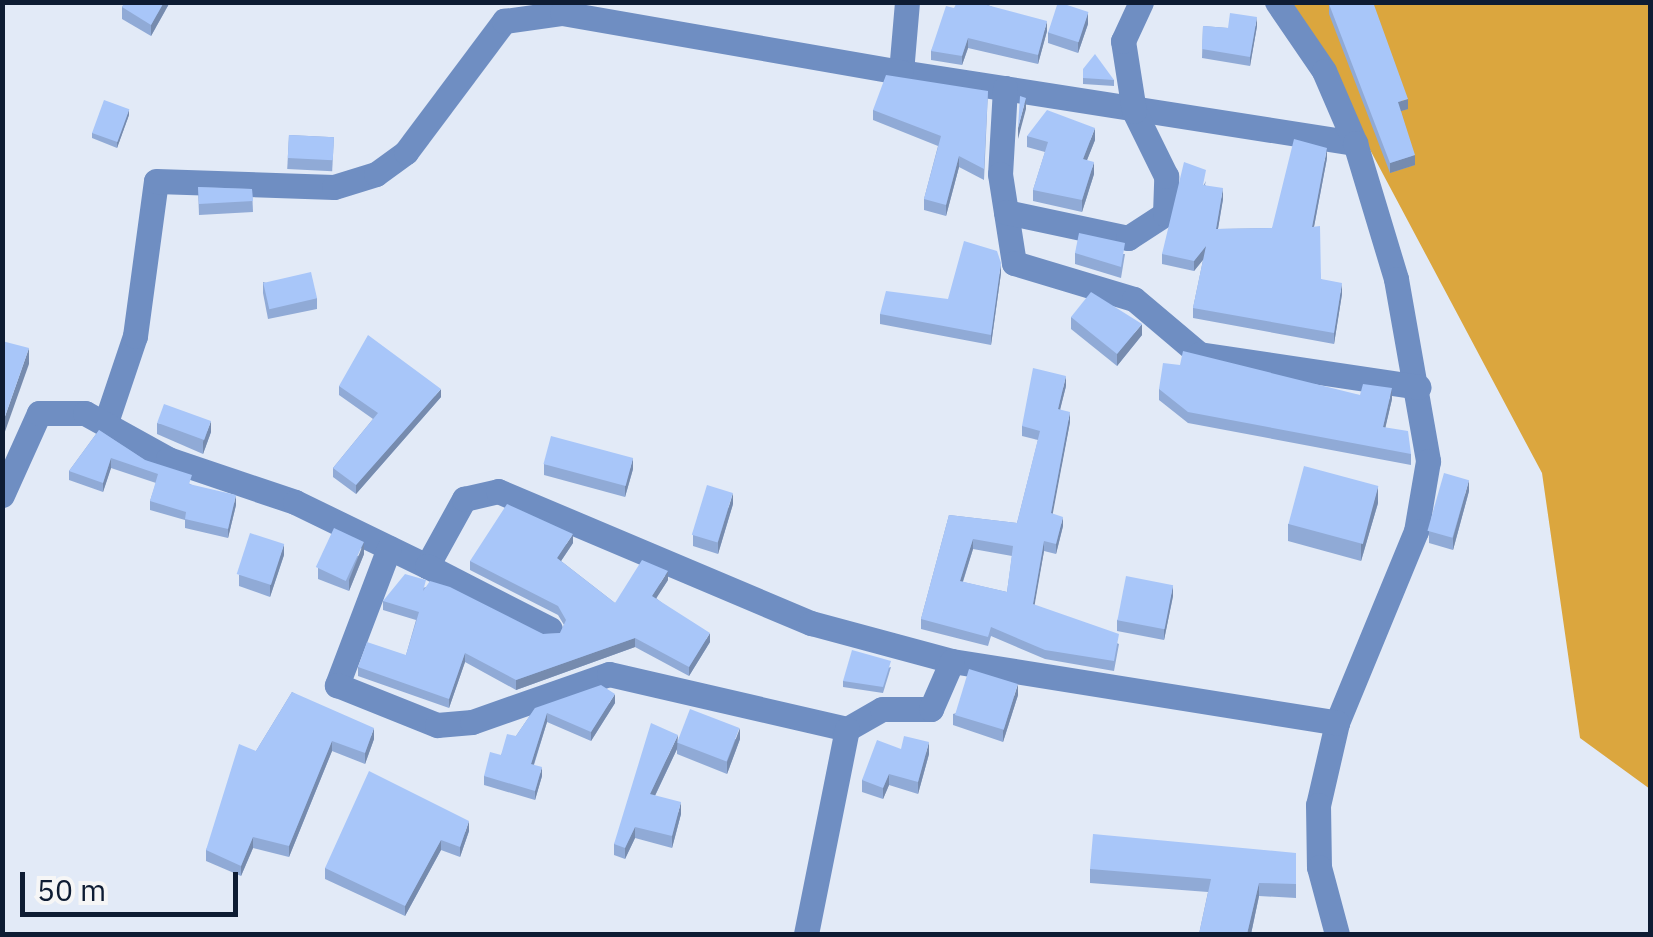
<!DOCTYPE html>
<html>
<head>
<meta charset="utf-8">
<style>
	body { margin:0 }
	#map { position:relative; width:1653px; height:937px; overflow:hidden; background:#e2eaf7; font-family:"IBM Plex Sans",sans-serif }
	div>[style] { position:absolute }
	.forest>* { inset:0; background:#dba63e }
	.minor>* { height:25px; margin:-12.5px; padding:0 12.5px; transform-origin:12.5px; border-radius:12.5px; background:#6f8ec2 }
	.wall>* { inset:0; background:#90aad6; transform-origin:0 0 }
	.shaded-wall>* { inset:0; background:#768bae }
	.building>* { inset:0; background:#a8c6f9; transform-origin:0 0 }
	span { translate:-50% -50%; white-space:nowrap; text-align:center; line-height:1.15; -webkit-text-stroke:8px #f6f6f6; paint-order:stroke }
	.frame { position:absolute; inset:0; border:5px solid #0e1c33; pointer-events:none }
	.scale { position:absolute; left:20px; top:872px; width:218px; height:45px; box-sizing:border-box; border:5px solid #0e1c33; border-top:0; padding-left:12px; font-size:30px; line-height:35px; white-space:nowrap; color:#0e1c33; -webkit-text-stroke:8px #f6f6f6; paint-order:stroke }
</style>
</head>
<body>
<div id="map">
	<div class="forest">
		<i style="clip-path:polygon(1292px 3px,1650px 3px,1650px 789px,1580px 738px,1542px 473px)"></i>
	</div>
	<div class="minor">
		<i style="left:907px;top:2px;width:70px;rotate:94.9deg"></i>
		<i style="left:901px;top:72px;width:460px;rotate:8.9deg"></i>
		<i style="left:1277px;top:2px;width:83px;rotate:55.7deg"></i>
		<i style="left:1324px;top:71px;width:78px;rotate:66.7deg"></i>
		<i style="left:1355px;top:143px;width:142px;rotate:73.2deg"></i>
		<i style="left:1396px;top:279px;width:185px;rotate:80deg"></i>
		<i style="left:1428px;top:461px;width:71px;rotate:99.7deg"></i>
		<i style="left:1416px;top:531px;width:208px;rotate:112.4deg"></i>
		<i style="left:1337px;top:723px;width:84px;rotate:103deg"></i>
		<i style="left:1318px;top:805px;width:62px;rotate:89.1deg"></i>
		<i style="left:1319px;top:867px;width:69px;rotate:75deg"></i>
		<i style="left:1005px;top:88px;width:86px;rotate:93.3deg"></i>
		<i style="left:1000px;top:174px;width:90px;rotate:81.1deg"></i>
		<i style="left:1014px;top:263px;width:125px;rotate:16.7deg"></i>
		<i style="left:1134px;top:299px;width:85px;rotate:40.2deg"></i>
		<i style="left:1199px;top:354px;width:222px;rotate:8.5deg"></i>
		<i style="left:1006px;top:212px;width:125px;rotate:12deg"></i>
		<i style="left:1128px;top:238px;width:44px;rotate:-33deg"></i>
		<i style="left:1165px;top:214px;width:38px;rotate:-88deg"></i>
		<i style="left:1166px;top:176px;width:72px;rotate:-116.2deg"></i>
		<i style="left:1134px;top:111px;width:71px;rotate:-98.9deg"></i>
		<i style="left:1123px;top:41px;width:43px;rotate:-65.2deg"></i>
		<i style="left:106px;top:422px;width:91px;rotate:-71.4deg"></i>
		<i style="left:135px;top:336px;width:156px;rotate:-82.3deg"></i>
		<i style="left:156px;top:181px;width:178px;rotate:1.9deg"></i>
		<i style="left:334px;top:187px;width:44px;rotate:-17.2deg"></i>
		<i style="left:376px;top:174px;width:37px;rotate:-36deg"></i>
		<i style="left:406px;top:152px;width:164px;rotate:-53.2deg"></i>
		<i style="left:504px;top:21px;width:59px;rotate:-7.9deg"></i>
		<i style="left:562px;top:13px;width:344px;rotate:9.9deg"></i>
		<i style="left:2px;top:495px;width:90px;rotate:-65.7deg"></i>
		<i style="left:39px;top:413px;width:46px"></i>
		<i style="left:85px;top:413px;width:95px;rotate:29deg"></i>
		<i style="left:168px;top:459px;width:134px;rotate:18.7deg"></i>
		<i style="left:295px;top:502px;width:147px;rotate:25.9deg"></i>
		<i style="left:427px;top:566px;width:77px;rotate:-61.1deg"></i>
		<i style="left:464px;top:499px;width:35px;rotate:-13deg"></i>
		<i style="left:498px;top:491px;width:340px;rotate:22.9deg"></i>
		<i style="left:811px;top:623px;width:146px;rotate:15.1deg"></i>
		<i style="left:952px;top:661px;width:390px;rotate:9.1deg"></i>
		<i style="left:389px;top:548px;width:147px;rotate:110.8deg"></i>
		<i style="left:337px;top:685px;width:108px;rotate:21.8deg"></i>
		<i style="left:437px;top:725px;width:35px;rotate:-5deg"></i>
		<i style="left:472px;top:722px;width:145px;rotate:-19.3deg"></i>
		<i style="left:609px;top:674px;width:244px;rotate:13deg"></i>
		<i style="left:847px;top:729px;width:40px;rotate:-29.7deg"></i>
		<i style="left:882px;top:709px;width:49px"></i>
		<i style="left:931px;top:709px;width:52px;rotate:-66.4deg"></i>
		<i style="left:427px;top:566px;width:138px;rotate:27.1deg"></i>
		<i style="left:806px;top:934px;width:209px;rotate:-78.7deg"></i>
	</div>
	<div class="wall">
		<i style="clip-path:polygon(125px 2px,170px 2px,151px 36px,122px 19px,122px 7px)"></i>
		<i style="clip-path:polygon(1329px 4px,1408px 109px,1401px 111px,1415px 165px,1390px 173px,1329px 14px)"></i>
		<i style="clip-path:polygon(988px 5px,1047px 31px,1038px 64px,968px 48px,962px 65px,931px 60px,931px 51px,954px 8px)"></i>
		<i style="clip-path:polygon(1088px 24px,1078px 53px,1048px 43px,1048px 32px)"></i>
		<i style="clip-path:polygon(1203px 26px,1228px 28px,1257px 26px,1250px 66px,1202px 58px)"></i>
		<i style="clip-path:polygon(1083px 69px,1114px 80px,1114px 86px,1083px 84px)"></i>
		<i style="clip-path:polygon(988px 91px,984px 180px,959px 167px,946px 216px,924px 210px,924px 199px,938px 146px,873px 120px,873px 110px)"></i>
		<i style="clip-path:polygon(129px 115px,117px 148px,92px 138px,92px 133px)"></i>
		<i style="left:289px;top:135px;width:45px;height:34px;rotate:3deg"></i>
		<i style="clip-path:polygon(1027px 136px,1095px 140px,1087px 160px,1094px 174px,1082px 212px,1033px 201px,1033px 190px,1045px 152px,1027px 147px)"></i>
		<i style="clip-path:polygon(1327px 158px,1314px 227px,1321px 279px,1342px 294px,1334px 344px,1193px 318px,1193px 308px,1203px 260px,1194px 271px,1162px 264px,1162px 254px,1206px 181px,1205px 185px,1223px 199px,1218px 229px,1272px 228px)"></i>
		<i style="clip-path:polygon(198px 187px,252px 189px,253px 212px,199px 215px)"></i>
		<i style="clip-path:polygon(1075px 253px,1125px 254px,1121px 278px,1075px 264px)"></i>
		<i style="clip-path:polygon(1001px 273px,991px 345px,880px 324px,880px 314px,948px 299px)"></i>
		<i style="clip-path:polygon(263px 282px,317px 298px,317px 309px,268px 319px,263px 293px)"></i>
		<i style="clip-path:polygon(1071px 317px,1142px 335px,1117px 366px,1071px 329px)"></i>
		<i style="clip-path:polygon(339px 386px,441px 397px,356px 494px,333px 477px,333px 468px,373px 419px,339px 395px)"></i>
		<i style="clip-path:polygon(evenodd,1066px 386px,1060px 409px,1070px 422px,1052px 514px,1063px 526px,1056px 554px,1044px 551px,1034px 605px,1119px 644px,1114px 671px,1045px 659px,991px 636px,988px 646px,921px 629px,921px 619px,949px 515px,1017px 523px,1038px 440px,1022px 436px,1022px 426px,1066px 386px,973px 549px,1012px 556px,1007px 592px,963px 582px,973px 549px)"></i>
		<i style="clip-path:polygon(1159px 389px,1360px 395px,1392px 399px,1385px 428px,1411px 454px,1411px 465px,1188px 423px,1159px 400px)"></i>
		<i style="clip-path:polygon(157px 423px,211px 432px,203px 454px,157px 434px)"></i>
		<i style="clip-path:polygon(99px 430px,145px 460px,192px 485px,236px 505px,228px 538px,185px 528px,185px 520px,150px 510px,150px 501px,156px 483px,111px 468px,103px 492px,69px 480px,69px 471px)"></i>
		<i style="clip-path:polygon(544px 464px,633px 469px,625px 497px,544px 475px)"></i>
		<i style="clip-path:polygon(1469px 491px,1453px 550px,1429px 543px,1429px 531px)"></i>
		<i style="clip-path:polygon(1378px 503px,1361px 561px,1288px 541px,1288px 524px)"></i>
		<i style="clip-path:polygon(733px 504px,718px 554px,693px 546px,693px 535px)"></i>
		<i style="clip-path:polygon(573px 543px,561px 561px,615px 603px,668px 580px,656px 598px,710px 642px,689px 676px,635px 647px,516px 690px,465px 662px,449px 708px,358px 676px,358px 667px,406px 655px,416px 620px,383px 610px,383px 601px,426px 587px,543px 634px,560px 633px,564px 625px,558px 615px,470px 570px,470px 561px)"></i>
		<i style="clip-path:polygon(364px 554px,349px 591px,318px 579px,318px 568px)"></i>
		<i style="clip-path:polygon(284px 555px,270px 597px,239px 586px,239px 575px)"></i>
		<i style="clip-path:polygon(1173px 596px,1164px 640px,1117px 631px,1117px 620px)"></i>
		<i style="clip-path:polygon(891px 667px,883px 693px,843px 687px,843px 681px)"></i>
		<i style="clip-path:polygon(292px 692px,374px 739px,365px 764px,332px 751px,289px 857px,253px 848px,241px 876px,206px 861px,206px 850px,256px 751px)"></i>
		<i style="clip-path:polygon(1018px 695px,1003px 742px,953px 725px,953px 714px)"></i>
		<i style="clip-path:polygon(615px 703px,591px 741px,547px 722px,534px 765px,542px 776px,535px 800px,484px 785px,484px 776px,516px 736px,535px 708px)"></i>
		<i style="clip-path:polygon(740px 739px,727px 774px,677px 754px,677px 749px,655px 796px,681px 814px,672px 848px,635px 838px,625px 859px,614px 855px,614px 844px,678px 740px)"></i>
		<i style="clip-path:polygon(901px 749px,929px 754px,918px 794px,889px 785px,883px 799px,862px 792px,862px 780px)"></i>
		<i style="clip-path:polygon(469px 831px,460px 857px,441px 850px,405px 916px,325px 879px,325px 868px)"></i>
		<i style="clip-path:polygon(1296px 853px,1296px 898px,1259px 896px,1251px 934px,1199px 934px,1208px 892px,1090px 883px,1090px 869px)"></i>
	</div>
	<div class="shaded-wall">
		<i style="clip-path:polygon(164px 2px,170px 2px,151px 36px,151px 25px)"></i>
		<i style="clip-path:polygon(1088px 12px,1088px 24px,1078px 53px,1078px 42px)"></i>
		<i style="clip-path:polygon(1257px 17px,1257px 26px,1250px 66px,1250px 57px)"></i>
		<i style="clip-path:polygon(1047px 21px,1047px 31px,1038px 64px,1038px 55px)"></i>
		<i style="clip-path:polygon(968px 38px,968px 48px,962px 65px,962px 56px)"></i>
		<i style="clip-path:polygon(1026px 98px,1026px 109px,1018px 139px,1018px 128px)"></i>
		<i style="clip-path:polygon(1408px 99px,1408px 109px,1398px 112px,1398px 102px)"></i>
		<i style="clip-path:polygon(129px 109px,129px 115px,117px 148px,117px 142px)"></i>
		<i style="clip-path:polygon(1095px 128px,1095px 140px,1083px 170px,1083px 159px)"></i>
		<i style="clip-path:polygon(1327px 148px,1327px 158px,1312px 237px,1312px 227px)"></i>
		<i style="clip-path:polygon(1415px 155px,1415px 165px,1390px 173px,1390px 163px)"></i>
		<i style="clip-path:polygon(959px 156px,959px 167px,946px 216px,946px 205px)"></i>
		<i style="clip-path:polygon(1094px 162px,1094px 174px,1082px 212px,1082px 200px)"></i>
		<i style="clip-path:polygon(1223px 188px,1223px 199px,1216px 240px,1216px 229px)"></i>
		<i style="clip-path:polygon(1206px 246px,1206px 256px,1194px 271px,1194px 261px)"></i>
		<i style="clip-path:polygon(1001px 263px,1001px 273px,991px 345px,991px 335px)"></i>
		<i style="clip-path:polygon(1342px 283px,1342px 294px,1334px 344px,1334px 333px)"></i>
		<i style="clip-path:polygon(1142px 324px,1142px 335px,1117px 366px,1117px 354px)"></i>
		<i style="clip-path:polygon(29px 348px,29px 364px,2px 440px,2px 425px)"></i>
		<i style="clip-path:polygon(1066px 376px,1066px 386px,1058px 418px,1058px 409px)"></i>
		<i style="clip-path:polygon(1392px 388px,1392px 399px,1383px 438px,1383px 427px)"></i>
		<i style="clip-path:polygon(441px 389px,441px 397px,356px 494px,356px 485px)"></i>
		<i style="clip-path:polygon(1070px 412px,1070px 422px,1051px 523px,1051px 513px)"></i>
		<i style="clip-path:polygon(211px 421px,211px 432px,203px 454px,203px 442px)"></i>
		<i style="clip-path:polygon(111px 458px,111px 468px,103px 492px,103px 483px)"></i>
		<i style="clip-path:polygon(633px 458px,633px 469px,625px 497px,625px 486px)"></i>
		<i style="clip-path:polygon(1469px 480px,1469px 491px,1453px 550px,1453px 538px)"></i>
		<i style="clip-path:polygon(1378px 486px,1378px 503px,1361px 561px,1361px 545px)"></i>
		<i style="clip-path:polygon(733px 493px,733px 504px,718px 554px,718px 542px)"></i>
		<i style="clip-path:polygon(236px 495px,236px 505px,228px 538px,228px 529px)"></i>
		<i style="clip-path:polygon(1063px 517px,1063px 526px,1056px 554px,1056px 544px)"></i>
		<i style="clip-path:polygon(573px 534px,573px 543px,557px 567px,557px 558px)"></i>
		<i style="clip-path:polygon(973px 539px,973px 549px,960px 590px,960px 581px)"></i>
		<i style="clip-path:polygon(1044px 541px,1044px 551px,1033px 614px,1033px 604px)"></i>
		<i style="clip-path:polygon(364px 542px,364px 554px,349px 591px,349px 580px)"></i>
		<i style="clip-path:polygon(284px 544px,284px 555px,270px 597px,270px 585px)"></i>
		<i style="clip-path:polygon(668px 571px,668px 580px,652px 605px,652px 596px)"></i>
		<i style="clip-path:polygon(1173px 585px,1173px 596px,1164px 640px,1164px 629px)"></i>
		<i style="clip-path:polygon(710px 633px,710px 642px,689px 676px,689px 667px)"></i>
		<i style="clip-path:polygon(635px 638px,635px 647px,516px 690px,516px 680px)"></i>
		<i style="clip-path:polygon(465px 653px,465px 662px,449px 708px,449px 699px)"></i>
		<i style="clip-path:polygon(1018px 684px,1018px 695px,1003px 742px,1003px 731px)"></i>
		<i style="clip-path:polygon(615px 694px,615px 703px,591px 741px,591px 732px)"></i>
		<i style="clip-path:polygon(547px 713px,547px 722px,531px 773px,531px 764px)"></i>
		<i style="clip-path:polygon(374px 728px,374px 739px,365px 764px,365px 753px)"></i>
		<i style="clip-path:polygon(740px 728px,740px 739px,727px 774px,727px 762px)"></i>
		<i style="clip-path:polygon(678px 735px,677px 749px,650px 806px,650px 794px)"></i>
		<i style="clip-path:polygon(332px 741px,332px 751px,289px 857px,289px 846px)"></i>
		<i style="clip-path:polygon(929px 742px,929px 754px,918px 794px,918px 782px)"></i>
		<i style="clip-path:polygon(542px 767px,542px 776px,535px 800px,535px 791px)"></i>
		<i style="clip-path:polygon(889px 774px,889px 785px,883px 799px,883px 788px)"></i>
		<i style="clip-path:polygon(681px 802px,681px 814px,672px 848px,672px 836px)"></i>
		<i style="clip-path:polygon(469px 821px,469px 831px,460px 857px,460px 847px)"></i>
		<i style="clip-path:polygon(635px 827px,635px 838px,625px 859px,625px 848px)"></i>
		<i style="clip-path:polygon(253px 837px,253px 848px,241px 876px,241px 866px)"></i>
		<i style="clip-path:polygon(441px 840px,441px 850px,405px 916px,405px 906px)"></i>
		<i style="clip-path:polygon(1259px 883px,1259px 896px,1251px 934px,1247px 934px)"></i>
	</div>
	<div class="building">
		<i style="clip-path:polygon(125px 2px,164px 2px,151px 25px,122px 7px)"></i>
		<i style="clip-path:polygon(957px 2px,984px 2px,983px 4px,1047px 21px,1038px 55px,968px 38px,962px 56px,931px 51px,946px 6px,954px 8px)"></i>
		<i style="left:1058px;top:2px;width:32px;height:32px;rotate:18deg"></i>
		<i style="clip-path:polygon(1333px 2px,1373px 2px,1408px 99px,1398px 102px,1415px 155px,1390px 163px,1329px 4px)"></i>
		<i style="clip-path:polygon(1230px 13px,1257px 17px,1250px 57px,1202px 49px,1203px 26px,1228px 28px)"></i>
		<i style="clip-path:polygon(1095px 54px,1114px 80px,1083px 78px,1083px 69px)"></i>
		<i style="clip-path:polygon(886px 75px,988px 91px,984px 169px,959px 156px,946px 205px,924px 199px,941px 136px,873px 110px)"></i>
		<i style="clip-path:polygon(1020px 96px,1026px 98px,1018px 128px)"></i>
		<i style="left:104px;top:100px;width:27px;height:35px;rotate:20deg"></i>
		<i style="clip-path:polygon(1047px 110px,1095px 128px,1083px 159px,1094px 162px,1082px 200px,1033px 190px,1048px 142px,1027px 136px)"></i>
		<i style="left:289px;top:135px;width:45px;height:23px;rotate:3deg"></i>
		<i style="clip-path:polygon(1294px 139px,1327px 148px,1312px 227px,1320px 226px,1321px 279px,1342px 283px,1334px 333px,1193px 308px,1206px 246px,1194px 261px,1162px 254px,1184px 162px,1206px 170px,1203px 185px,1223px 188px,1216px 229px,1272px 228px)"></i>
		<i style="clip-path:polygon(198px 187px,252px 189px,253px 201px,199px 204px)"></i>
		<i style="clip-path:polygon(1079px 233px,1125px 243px,1121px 267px,1075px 253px)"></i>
		<i style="clip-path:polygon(964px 241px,997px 251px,1001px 263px,991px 335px,880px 314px,886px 291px,948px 299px)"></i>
		<i style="left:311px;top:272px;width:27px;height:49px;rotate:77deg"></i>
		<i style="clip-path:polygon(1091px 292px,1142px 324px,1117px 354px,1071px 317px)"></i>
		<i style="clip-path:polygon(368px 335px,441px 389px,356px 485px,333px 468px,378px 413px,339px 386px)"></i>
		<i style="clip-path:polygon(2px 341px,29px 348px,2px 425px)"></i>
		<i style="clip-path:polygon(1183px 351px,1360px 395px,1363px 384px,1392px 388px,1383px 427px,1408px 431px,1411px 454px,1188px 412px,1159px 389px,1163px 363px,1180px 365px)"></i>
		<i style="clip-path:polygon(evenodd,1033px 368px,1066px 376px,1058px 409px,1070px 412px,1051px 513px,1063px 517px,1056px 544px,1044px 541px,1033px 604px,1119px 634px,1114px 661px,1045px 650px,991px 627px,988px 637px,921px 619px,949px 515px,1017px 523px,1040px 431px,1022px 426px,1033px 368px,973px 539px,1013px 546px,1007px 592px,960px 581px,973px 539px)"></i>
		<i style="left:164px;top:404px;width:50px;height:20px;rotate:20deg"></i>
		<i style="clip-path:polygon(99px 430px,145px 460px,192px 475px,189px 484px,236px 495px,228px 529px,185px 519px,186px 512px,150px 501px,158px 474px,111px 458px,103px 483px,69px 471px)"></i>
		<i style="left:551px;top:436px;width:85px;height:29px;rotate:15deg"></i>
		<i style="left:1304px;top:466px;width:77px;height:60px;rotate:15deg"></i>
		<i style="left:1444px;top:473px;width:26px;height:60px;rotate:16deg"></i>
		<i style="left:707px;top:485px;width:27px;height:52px;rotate:17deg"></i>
		<i style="clip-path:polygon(507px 504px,573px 534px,557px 558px,615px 603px,642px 560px,668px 571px,652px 596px,710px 633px,689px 667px,635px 638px,516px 680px,465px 653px,449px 699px,358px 667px,367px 642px,406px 655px,419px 612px,383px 601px,405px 574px,426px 580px,423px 591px,430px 581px,450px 587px,543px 634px,560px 633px,566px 620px,558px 606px,470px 561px)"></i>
		<i style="left:334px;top:528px;width:33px;height:43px;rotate:25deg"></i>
		<i style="left:250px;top:533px;width:36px;height:43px;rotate:18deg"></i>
		<i style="left:1126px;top:576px;width:48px;height:45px;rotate:11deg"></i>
		<i style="clip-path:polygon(852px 650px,891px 661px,883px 687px,843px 681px)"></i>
		<i style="left:969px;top:669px;width:51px;height:48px;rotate:17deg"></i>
		<i style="clip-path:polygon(601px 685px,615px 694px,591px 732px,547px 713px,531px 764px,542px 767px,535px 791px,484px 776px,490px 752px,501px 755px,507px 734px,516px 736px,535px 708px)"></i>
		<i style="clip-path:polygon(292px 692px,374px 728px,365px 753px,332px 741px,289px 846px,253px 837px,241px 866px,206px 850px,239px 744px,256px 751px)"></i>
		<i style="left:690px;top:709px;width:53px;height:36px;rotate:21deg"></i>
		<i style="clip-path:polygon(651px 723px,678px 735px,650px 794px,681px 802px,672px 836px,635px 827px,625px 848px,614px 844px)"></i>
		<i style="clip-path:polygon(904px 736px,929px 742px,918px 782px,889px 774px,883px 788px,862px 780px,877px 740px,901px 749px)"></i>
		<i style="clip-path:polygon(369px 771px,469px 821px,460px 847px,441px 840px,405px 906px,325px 868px)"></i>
		<i style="clip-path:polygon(1093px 834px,1296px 853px,1296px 884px,1259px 883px,1247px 934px,1199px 934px,1211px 879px,1090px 869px)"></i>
	</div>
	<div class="frame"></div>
	<div class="scale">50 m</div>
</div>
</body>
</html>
